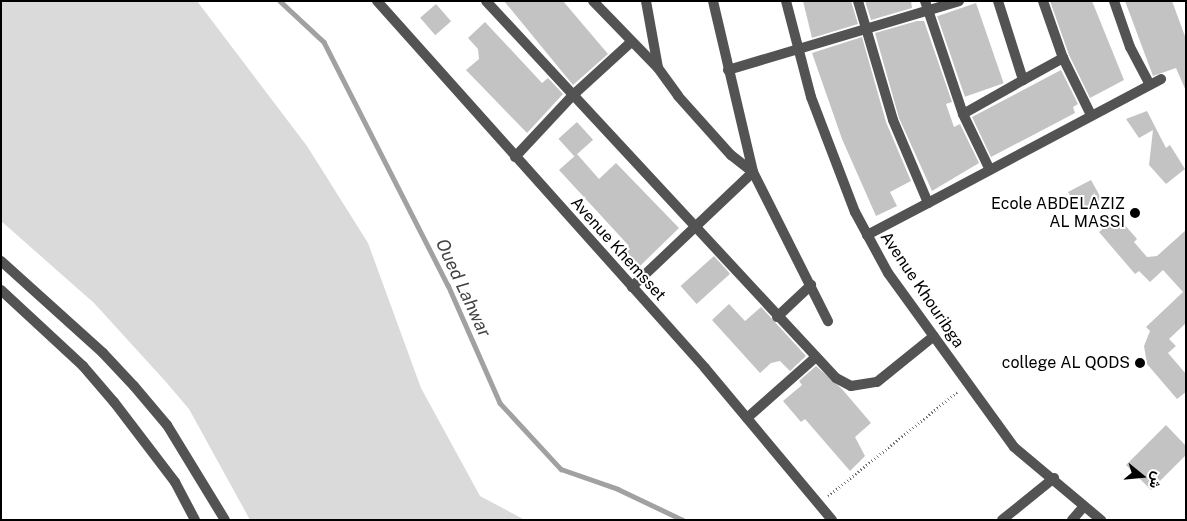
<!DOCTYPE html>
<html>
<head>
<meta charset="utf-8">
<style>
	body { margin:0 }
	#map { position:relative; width:1187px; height:521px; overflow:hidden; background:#fff; font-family:"Public Sans",Vazirmatn,sans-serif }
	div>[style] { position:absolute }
	.green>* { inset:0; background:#dadada }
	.stream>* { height:4.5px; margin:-2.25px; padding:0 2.25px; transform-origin:2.25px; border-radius:2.25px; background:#a1a1a1 }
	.building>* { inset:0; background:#c3c3c3; transform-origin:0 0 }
	.path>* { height:2.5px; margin-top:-1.25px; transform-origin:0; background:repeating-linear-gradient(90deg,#757575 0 1px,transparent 0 3.5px) }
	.minor>* { height:10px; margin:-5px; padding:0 5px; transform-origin:5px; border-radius:5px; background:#535353 }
	.tertiary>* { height:10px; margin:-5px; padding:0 5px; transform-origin:5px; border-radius:5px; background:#535353 }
	.dots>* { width:14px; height:14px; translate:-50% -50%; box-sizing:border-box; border:2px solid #fff; border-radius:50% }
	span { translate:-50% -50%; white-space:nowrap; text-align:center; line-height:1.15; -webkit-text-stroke:4px #fff; paint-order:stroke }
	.poi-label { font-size:16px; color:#000 }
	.right { translate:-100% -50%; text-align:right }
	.street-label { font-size:16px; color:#000 }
	.water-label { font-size:18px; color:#424242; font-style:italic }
	.frame { position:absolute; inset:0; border:2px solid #000; pointer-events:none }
	.north { position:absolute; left:1117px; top:451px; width:50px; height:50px; -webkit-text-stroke:4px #fff; paint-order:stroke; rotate:107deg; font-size:14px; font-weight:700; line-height:20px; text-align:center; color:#000 }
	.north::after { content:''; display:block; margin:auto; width:18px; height:22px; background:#000; clip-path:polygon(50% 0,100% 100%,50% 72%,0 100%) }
</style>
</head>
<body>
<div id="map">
	<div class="green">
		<i style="clip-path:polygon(1px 1px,197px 1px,307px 146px,368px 243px,421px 388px,480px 496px,525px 520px,250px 520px,189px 409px,166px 382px,94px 303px,1px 221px)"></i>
	</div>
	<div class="stream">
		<i style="left:280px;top:1px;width:60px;rotate:43deg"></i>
		<i style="left:324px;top:42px;width:273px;rotate:63deg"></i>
		<i style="left:448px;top:285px;width:129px;rotate:66.2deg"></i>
		<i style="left:500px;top:403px;width:90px;rotate:47.3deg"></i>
		<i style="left:561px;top:469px;width:60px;rotate:19.3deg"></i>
		<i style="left:618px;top:489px;width:72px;rotate:25.5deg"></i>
	</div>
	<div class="building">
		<i style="clip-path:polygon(504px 1px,563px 1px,608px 54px,573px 85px)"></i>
		<i style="clip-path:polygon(803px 1px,851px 1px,858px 24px,812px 38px)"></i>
		<i style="clip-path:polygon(865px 1px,911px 1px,912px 8px,871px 20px)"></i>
		<i style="clip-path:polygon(1050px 1px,1092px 1px,1124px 80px,1090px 98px,1069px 55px)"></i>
		<i style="clip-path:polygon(1125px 1px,1172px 1px,1186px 39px,1186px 91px,1176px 68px,1153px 76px)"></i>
		<i style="left:976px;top:3px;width:85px;height:41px;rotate:71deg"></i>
		<i style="left:436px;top:4px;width:23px;height:21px;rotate:49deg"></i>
		<i style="clip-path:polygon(917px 21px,924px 21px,952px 102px,946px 104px,954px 127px,960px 124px,979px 163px,932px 191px,899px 118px,875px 33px)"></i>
		<i style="clip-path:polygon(485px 22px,542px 83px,548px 78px,563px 94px,527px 133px,466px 70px,479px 59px,478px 49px,468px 38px)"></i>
		<i style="clip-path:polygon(862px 37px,886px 122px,911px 181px,890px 192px,897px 206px,876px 216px,842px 139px,812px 53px)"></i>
		<i style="clip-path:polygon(1061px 70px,1078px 104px,1073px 107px,1075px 113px,991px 157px,972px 117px)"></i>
		<i style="clip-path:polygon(1147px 111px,1166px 148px,1170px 145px,1185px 169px,1166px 184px,1149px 165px,1153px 130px,1139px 138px,1126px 119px)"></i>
		<i style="left:577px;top:122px;width:24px;height:25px;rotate:48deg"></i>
		<i style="clip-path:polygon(577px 154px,599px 179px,616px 163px,679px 228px,640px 266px,625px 250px,629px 246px,559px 170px)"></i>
		<i style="clip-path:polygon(1091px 180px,1101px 198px,1091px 208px,1079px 210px,1068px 192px)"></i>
		<i style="clip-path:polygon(1117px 216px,1137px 239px,1134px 242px,1147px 257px,1157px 256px,1186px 230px,1186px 323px,1169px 339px,1176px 346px,1168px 353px,1186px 374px,1186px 392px,1177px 399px,1147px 364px,1144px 346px,1150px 331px,1146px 327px,1183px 292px,1163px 270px,1150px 282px,1139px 271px,1135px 274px,1099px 232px)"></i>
		<i style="left:714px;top:256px;width:24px;height:45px;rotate:48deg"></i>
		<i style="clip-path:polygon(729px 304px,745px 321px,761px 307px,806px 356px,790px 371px,780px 361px,771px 363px,760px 373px,712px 320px)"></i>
		<i style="clip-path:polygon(816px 366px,842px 389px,871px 423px,855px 437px,865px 456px,850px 471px,805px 419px,801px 422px,783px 401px,802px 385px,799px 381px)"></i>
		<i style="clip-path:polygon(1166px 425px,1186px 446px,1186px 455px,1151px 490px,1126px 465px)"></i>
	</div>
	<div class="path">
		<i style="left:828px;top:496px;width:167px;rotate:-38.9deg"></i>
	</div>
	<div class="minor">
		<i style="left:486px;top:1px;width:514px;rotate:47.13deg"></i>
		<i style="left:836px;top:378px;width:17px;rotate:28deg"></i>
		<i style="left:851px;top:386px;width:26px;rotate:-9deg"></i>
		<i style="left:877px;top:382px;width:73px;rotate:-38.9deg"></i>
		<i style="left:593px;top:1px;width:93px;rotate:45.9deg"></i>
		<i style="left:658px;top:68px;width:34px;rotate:54deg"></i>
		<i style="left:678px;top:96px;width:79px;rotate:48.1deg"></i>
		<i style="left:731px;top:155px;width:28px;rotate:38deg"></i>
		<i style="left:753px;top:172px;width:167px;rotate:136.5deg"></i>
		<i style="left:646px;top:1px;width:68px;rotate:79.8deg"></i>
		<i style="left:713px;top:1px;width:176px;rotate:76.8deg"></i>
		<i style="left:753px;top:172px;width:167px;rotate:63.3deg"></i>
		<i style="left:786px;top:1px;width:99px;rotate:75.4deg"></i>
		<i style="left:811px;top:97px;width:123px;rotate:69.1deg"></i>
		<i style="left:855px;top:212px;width:69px;rotate:61.6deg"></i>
		<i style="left:888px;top:273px;width:215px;rotate:54.1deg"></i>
		<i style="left:1014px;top:447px;width:114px;rotate:40deg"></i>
		<i style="left:858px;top:1px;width:124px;rotate:73.6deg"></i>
		<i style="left:893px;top:120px;width:90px;rotate:67.1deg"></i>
		<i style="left:928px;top:203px;width:69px;rotate:152.3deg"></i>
		<i style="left:925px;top:1px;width:119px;rotate:71.4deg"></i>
		<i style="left:963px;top:114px;width:62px;rotate:64.3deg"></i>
		<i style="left:998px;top:1px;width:83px;rotate:72.4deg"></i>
		<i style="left:1023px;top:80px;width:46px;rotate:-28.8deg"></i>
		<i style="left:1043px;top:1px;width:60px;rotate:70.7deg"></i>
		<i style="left:1063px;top:58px;width:64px;rotate:63.8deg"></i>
		<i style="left:1114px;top:1px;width:49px;rotate:70.8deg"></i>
		<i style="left:1130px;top:47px;width:41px;rotate:62.2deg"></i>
		<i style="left:728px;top:70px;width:241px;rotate:-16.6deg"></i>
		<i style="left:963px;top:114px;width:69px;rotate:-29.5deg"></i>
		<i style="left:515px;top:157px;width:83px;rotate:-46.9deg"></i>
		<i style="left:572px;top:96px;width:79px;rotate:-42.4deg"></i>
		<i style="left:928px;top:203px;width:264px;rotate:-28deg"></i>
		<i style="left:777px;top:317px;width:47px;rotate:-43.3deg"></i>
		<i style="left:747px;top:418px;width:92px;rotate:-41.5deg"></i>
		<i style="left:1002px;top:520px;width:67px;rotate:-38.9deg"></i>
		<i style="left:1072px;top:520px;width:18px;rotate:-49deg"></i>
	</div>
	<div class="tertiary">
		<i style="left:377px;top:1px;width:492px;rotate:48.2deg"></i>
		<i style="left:705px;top:368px;width:198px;rotate:50.1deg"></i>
		<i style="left:1px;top:261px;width:137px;rotate:42deg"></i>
		<i style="left:103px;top:353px;width:45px;rotate:46.8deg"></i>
		<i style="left:134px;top:386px;width:51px;rotate:49.8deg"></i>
		<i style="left:167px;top:425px;width:111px;rotate:58.6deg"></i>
		<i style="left:1px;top:290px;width:112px;rotate:42.8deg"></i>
		<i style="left:83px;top:366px;width:48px;rotate:49.3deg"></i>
		<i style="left:114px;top:402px;width:101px;rotate:52.7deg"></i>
		<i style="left:175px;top:482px;width:43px;rotate:62.2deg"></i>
	</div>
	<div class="dots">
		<i style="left:1135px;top:213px;background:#000"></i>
		<i style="left:1140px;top:363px;background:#000"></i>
	</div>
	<div class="poi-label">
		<span class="right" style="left:1125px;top:213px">Ecole ABDELAZIZ<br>AL MASSI</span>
		<span class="right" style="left:1130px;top:363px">college AL QODS</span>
	</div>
	<div class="street-label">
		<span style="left:618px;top:249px;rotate:48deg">Avenue Khemsset</span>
		<span style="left:922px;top:290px;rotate:56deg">Avenue Khouribga</span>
	</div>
	<div class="water-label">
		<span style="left:463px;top:288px;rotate:65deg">Oued Lahwar</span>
	</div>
	<div class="frame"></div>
	<div class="north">ش</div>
</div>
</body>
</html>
